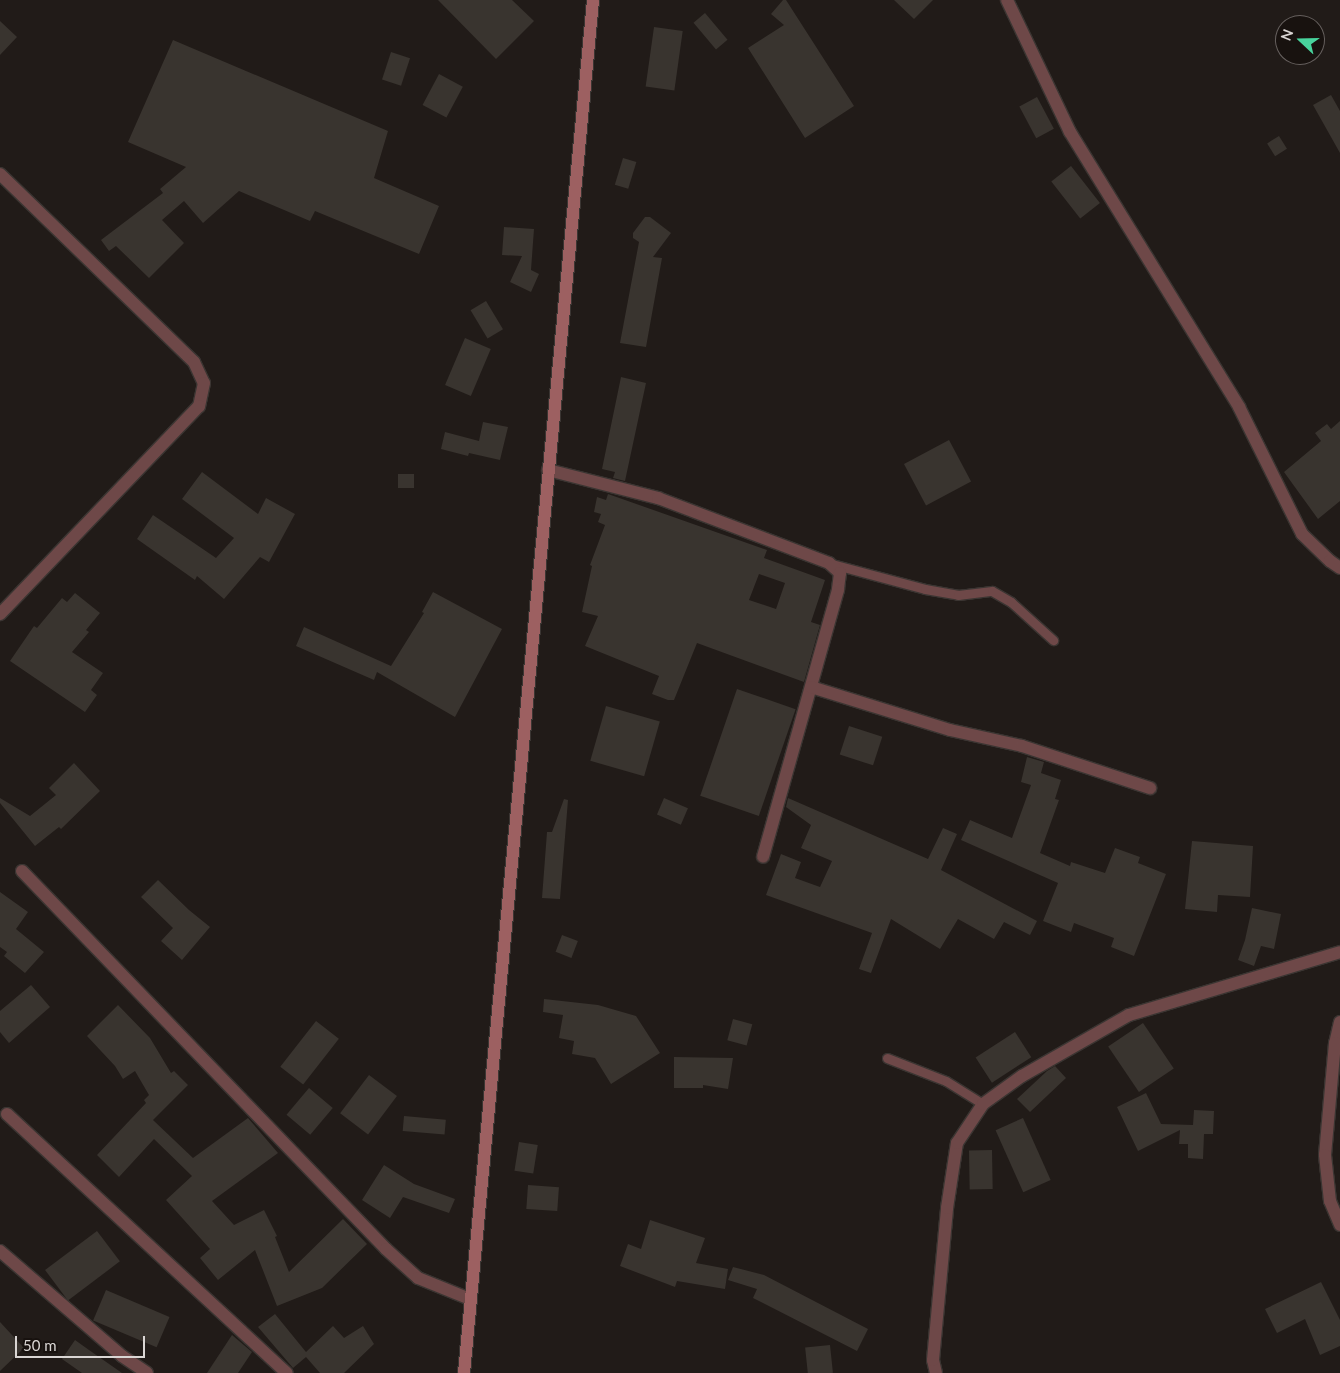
<!DOCTYPE html>
<html>
<head>
<meta charset="utf-8">
<style>
	body { margin:0 }
	#map { position:relative; width:1340px; height:1373px; overflow:hidden; background:#211b18; font-family:Lato,sans-serif }
	div>[style] { position:absolute }
	.building>* { inset:0; background:#39342f; transform-origin:0 0 }
	.roads { filter:drop-shadow(1px 0 #3b3532) drop-shadow(-1px 0 #3b3532) drop-shadow(0 1px #3b3532) drop-shadow(0 -1px #3b3532) }
	.lane>* { height:9px; margin:-4.5px; padding:0 4.5px; transform-origin:4.5px; border-radius:4.5px; background:#6e4848 }
	.street>* { height:12px; margin:-6px; padding:0 6px; transform-origin:6px; border-radius:6px; background:#6e4848 }
	.secondary>* { height:12px; margin:-6px; padding:0 6px; transform-origin:6px; border-radius:6px; background:#9d6061 }
	span { translate:-50% -50%; white-space:nowrap; text-align:center; line-height:1.15; -webkit-text-stroke:5px #18120f; paint-order:stroke }
	.north { position:absolute; left:1275px; top:15px; width:50px; height:50px; box-sizing:border-box; background:#18120f; border:1px solid #66605e; border-radius:50%; rotate:291deg; font-size:14px; font-weight:700; line-height:20px; text-align:center; color:#dad6d4 }
	.north::after { content:''; display:block; margin:auto; width:18px; height:22px; background:#48d49d; clip-path:polygon(50% 0,100% 100%,50% 72%,0 100%) }
	.scale { position:absolute; left:15px; top:1336px; width:130px; height:22px; box-sizing:border-box; border:2px solid #dad6d4; border-top:0; padding-left:6px; font-size:15px; line-height:18px; white-space:nowrap; color:#dad6d4; -webkit-text-stroke:4px #18120f; paint-order:stroke }
</style>
</head>
<body>
<div id="map">
	<div class="building">
		<i style="clip-path:polygon(438px 0,512px 0,534px 21px,496px 59px)"></i>
		<i style="clip-path:polygon(783px 0,786px 0,854px 106px,805px 138px,748px 48px,784px 25px,771px 14px)"></i>
		<i style="clip-path:polygon(894px 0,933px 0,914px 19px)"></i>
		<i style="left:705px;top:13px;width:35px;height:15px;rotate:50deg"></i>
		<i style="clip-path:polygon(0 21px,17px 37px,0 55px)"></i>
		<i style="left:654px;top:27px;width:29px;height:60px;rotate:8deg"></i>
		<i style="clip-path:polygon(173px 40px,388px 131px,374px 178px,439px 206px,419px 254px,315px 211px,310px 221px,239px 191px,203px 223px,184px 201px,162px 220px,184px 243px,149px 278px,116px 246px,109px 251px,101px 240px,163px 193px,160px 189px,186px 167px,128px 142px)"></i>
		<i style="left:391px;top:52px;width:20px;height:29px;rotate:18deg"></i>
		<i style="left:439px;top:74px;width:27px;height:35px;rotate:28deg"></i>
		<i style="clip-path:polygon(1331px 95px,1340px 111px,1340px 153px,1313px 105px)"></i>
		<i style="left:1037px;top:97px;width:36px;height:20px;rotate:62deg"></i>
		<i style="left:1279px;top:136px;width:15px;height:14px;rotate:58deg"></i>
		<i style="left:623px;top:158px;width:14px;height:28px;rotate:17deg"></i>
		<i style="left:1071px;top:166px;width:47px;height:25px;rotate:52deg"></i>
		<i style="clip-path:polygon(645px 217px,650px 217px,671px 233px,653px 257px,662px 258px,646px 347px,620px 343px,639px 242px,633px 238px,633px 233px)"></i>
		<i style="clip-path:polygon(504px 227px,534px 229px,531px 270px,539px 274px,531px 292px,510px 282px,522px 256px,502px 255px)"></i>
		<i style="left:486px;top:301px;width:33px;height:18px;rotate:59deg"></i>
		<i style="left:465px;top:338px;width:28px;height:51px;rotate:23deg"></i>
		<i style="clip-path:polygon(621px 377px,646px 383px,625px 481px,613px 478px,615px 472px,602px 469px)"></i>
		<i style="clip-path:polygon(1340px 421px,1340px 501px,1318px 519px,1284px 472px,1321px 441px,1315px 433px,1327px 424px,1331px 429px)"></i>
		<i style="clip-path:polygon(483px 422px,508px 427px,500px 460px,469px 453px,468px 456px,441px 449px,445px 432px,479px 441px)"></i>
		<i style="left:949px;top:440px;width:47px;height:51px;rotate:62deg"></i>
		<i style="clip-path:polygon(202px 472px,258px 514px,266px 498px,295px 514px,269px 562px,260px 557px,224px 599px,197px 576px,195px 580px,137px 539px,153px 515px,216px 558px,234px 538px,182px 499px)"></i>
		<i style="left:414px;top:474px;width:14px;height:16px;rotate:90deg"></i>
		<i style="clip-path:polygon(evenodd,608px 494px,767px 550px,764px 558px,825px 580px,811px 622px,820px 625px,804px 682px,697px 643px,674px 700px,668px 700px,652px 694px,659px 676px,585px 646px,598px 616px,582px 612px,592px 566px,590px 565px,605px 525px,598px 522px,601px 514px,594px 512px,597px 497px,606px 500px,608px 494px,759px 574px,785px 583px,776px 609px,749px 600px,759px 574px)"></i>
		<i style="clip-path:polygon(433px 592px,502px 629px,455px 717px,377px 672px,374px 680px,296px 646px,304px 627px,391px 666px,424px 613px,422px 612px)"></i>
		<i style="clip-path:polygon(75px 593px,100px 613px,86px 630px,89px 632px,72px 652px,103px 673px,91px 690px,97px 695px,85px 712px,10px 661px,34px 626px,37px 628px,62px 598px,67px 602px)"></i>
		<i style="left:737px;top:689px;width:62px;height:113px;rotate:19deg"></i>
		<i style="left:606px;top:706px;width:56px;height:57px;rotate:16deg"></i>
		<i style="left:849px;top:726px;width:35px;height:30px;rotate:18deg"></i>
		<i style="clip-path:polygon(1027px 757px,1044px 762px,1041px 773px,1061px 780px,1055px 799px,1059px 800px,1040px 853px,1070px 866px,1071px 862px,1105px 873px,1115px 848px,1140px 857px,1138px 863px,1166px 874px,1134px 956px,1111px 947px,1114px 938px,1074px 923px,1071px 932px,1043px 921px,1058px 883px,961px 840px,970px 820px,1012px 838px,1031px 785px,1021px 782px)"></i>
		<i style="clip-path:polygon(74px 763px,100px 791px,61px 829px,59px 827px,35px 846px,0 803px,0 798px,30px 816px,56px 795px,49px 788px)"></i>
		<i style="left:664px;top:798px;width:26px;height:18px;rotate:23deg"></i>
		<i style="clip-path:polygon(788px 798px,928px 859px,943px 828px,957px 834px,941px 870px,1037px 921px,1030px 935px,1004px 922px,994px 939px,958px 919px,940px 949px,891px 919px,871px 973px,859px 969px,872px 933px,766px 895px,781px 854px,801px 862px,795px 878px,820px 887px,832px 861px,801px 848px,811px 825px,786px 807px)"></i>
		<i style="clip-path:polygon(564px 799px,568px 800px,560px 899px,542px 898px,547px 832px,552px 832px)"></i>
		<i style="clip-path:polygon(1192px 841px,1253px 846px,1250px 897px,1218px 895px,1217px 912px,1185px 909px)"></i>
		<i style="clip-path:polygon(158px 880px,189px 910px,210px 927px,182px 960px,161px 941px,173px 928px,141px 897px)"></i>
		<i style="clip-path:polygon(0 892px,28px 912px,16px 929px,44px 952px,25px 973px,4px 956px,7px 952px,0 947px)"></i>
		<i style="clip-path:polygon(1252px 908px,1281px 914px,1274px 949px,1261px 946px,1254px 966px,1238px 960px,1245px 940px)"></i>
		<i style="left:562px;top:935px;width:17px;height:18px;rotate:21deg"></i>
		<i style="clip-path:polygon(31px 985px,50px 1007px,9px 1043px,0 1032px,0 1011px)"></i>
		<i style="clip-path:polygon(544px 999px,598px 1005px,636px 1016px,660px 1053px,611px 1084px,595px 1058px,572px 1054px,574px 1041px,559px 1038px,563px 1015px,543px 1012px)"></i>
		<i style="clip-path:polygon(118px 1005px,150px 1038px,171px 1073px,174px 1071px,188px 1085px,153px 1120px,193px 1158px,248px 1118px,278px 1153px,212px 1201px,234px 1225px,264px 1210px,277px 1236px,275px 1237px,289px 1272px,343px 1219px,367px 1244px,322px 1288px,277px 1306px,255px 1250px,218px 1280px,200px 1258px,210px 1249px,166px 1200px,192px 1176px,154px 1139px,119px 1177px,97px 1155px,146px 1103px,144px 1100px,149px 1095px,135px 1071px,123px 1079px,115px 1066px,87px 1036px)"></i>
		<i style="left:733px;top:1019px;width:20px;height:22px;rotate:15deg"></i>
		<i style="left:316px;top:1021px;width:29px;height:58px;rotate:38deg"></i>
		<i style="left:1143px;top:1023px;width:55px;height:42px;rotate:56deg"></i>
		<i style="left:1015px;top:1032px;width:30px;height:47px;rotate:57deg"></i>
		<i style="clip-path:polygon(674px 1057px,733px 1058px,728px 1089px,703px 1085px,703px 1088px,674px 1088px)"></i>
		<i style="clip-path:polygon(1055px 1066px,1066px 1078px,1030px 1112px,1017px 1099px,1047px 1071px)"></i>
		<i style="left:369px;top:1075px;width:35px;height:48px;rotate:37deg"></i>
		<i style="left:309px;top:1088px;width:31px;height:35px;rotate:40deg"></i>
		<i style="clip-path:polygon(1146px 1093px,1161px 1124px,1193px 1125px,1194px 1110px,1214px 1111px,1213px 1134px,1204px 1134px,1203px 1159px,1188px 1158px,1188px 1144px,1179px 1144px,1180px 1130px,1138px 1151px,1117px 1107px)"></i>
		<i style="left:404px;top:1116px;width:42px;height:15px;rotate:5deg"></i>
		<i style="left:1023px;top:1118px;width:68px;height:30px;rotate:66deg"></i>
		<i style="left:519px;top:1142px;width:19px;height:29px;rotate:9deg"></i>
		<i style="left:992px;top:1150px;width:39px;height:23px;rotate:89deg"></i>
		<i style="clip-path:polygon(384px 1165px,414px 1184px,455px 1199px,449px 1213px,403px 1197px,390px 1218px,362px 1200px)"></i>
		<i style="left:528px;top:1185px;width:31px;height:24px;rotate:4deg"></i>
		<i style="clip-path:polygon(650px 1220px,705px 1238px,696px 1263px,728px 1269px,725px 1289px,677px 1281px,675px 1287px,620px 1266px,628px 1244px,641px 1249px)"></i>
		<i style="left:97px;top:1231px;width:38px;height:65px;rotate:53deg"></i>
		<i style="clip-path:polygon(733px 1267px,764px 1275px,868px 1329px,857px 1351px,753px 1298px,757px 1289px,728px 1280px)"></i>
		<i style="clip-path:polygon(1321px 1282px,1340px 1320px,1340px 1346px,1320px 1355px,1305px 1319px,1277px 1333px,1265px 1309px)"></i>
		<i style="left:106px;top:1290px;width:69px;height:33px;rotate:23deg"></i>
		<i style="clip-path:polygon(275px 1314px,306px 1352px,333px 1326px,344px 1338px,363px 1326px,374px 1344px,344px 1373px,320px 1373px,306px 1357px,293px 1368px,258px 1327px)"></i>
		<i style="clip-path:polygon(0 1322px,24px 1348px,0 1371px)"></i>
		<i style="clip-path:polygon(232px 1335px,252px 1352px,238px 1373px,207px 1373px)"></i>
		<i style="clip-path:polygon(75px 1340px,89px 1350px,122px 1373px,82px 1373px,62px 1359px)"></i>
		<i style="left:830px;top:1345px;width:28px;height:25px;rotate:84deg"></i>
	</div>
	<div class="roads">
		<div class="lane">
			<i style="left:832px;top:564px;width:96px;rotate:15deg"></i>
			<i style="left:925px;top:589px;width:34px;rotate:10deg"></i>
			<i style="left:958px;top:595px;width:34px;rotate:-7deg"></i>
			<i style="left:992px;top:591px;width:22px;rotate:30deg"></i>
			<i style="left:1011px;top:602px;width:57px;rotate:42.1deg"></i>
			<i style="left:887px;top:1058px;width:63px;rotate:21.3deg"></i>
			<i style="left:946px;top:1081px;width:44px;rotate:31.9deg"></i>
		</div>
		<div class="street">
			<i style="left:1007px;top:0;width:146px;rotate:64.5deg"></i>
			<i style="left:1070px;top:132px;width:323px;rotate:58.4deg"></i>
			<i style="left:1239px;top:407px;width:142px;rotate:63.6deg"></i>
			<i style="left:1302px;top:534px;width:39px;rotate:44deg"></i>
			<i style="left:1330px;top:561px;width:12px;rotate:35deg"></i>
			<i style="left:0;top:174px;width:270px;rotate:44.1deg"></i>
			<i style="left:194px;top:362px;width:23px;rotate:65deg"></i>
			<i style="left:204px;top:383px;width:24px;rotate:102deg"></i>
			<i style="left:199px;top:406px;width:288px;rotate:133.7deg"></i>
			<i style="left:548px;top:470px;width:114px;rotate:14.3deg"></i>
			<i style="left:658px;top:498px;width:183px;rotate:20.8deg"></i>
			<i style="left:829px;top:563px;width:15px;rotate:42deg"></i>
			<i style="left:840px;top:573px;width:17px;rotate:97deg"></i>
			<i style="left:838px;top:590px;width:277px;rotate:105.7deg"></i>
			<i style="left:811px;top:687px;width:145px;rotate:17.2deg"></i>
			<i style="left:950px;top:730px;width:74px;rotate:12.5deg"></i>
			<i style="left:1022px;top:746px;width:135px;rotate:18.2deg"></i>
			<i style="left:22px;top:871px;width:525px;rotate:46.08deg"></i>
			<i style="left:386px;top:1249px;width:43px;rotate:42.2deg"></i>
			<i style="left:418px;top:1278px;width:56px;rotate:22deg"></i>
			<i style="left:1340px;top:1022px;width:22px;rotate:103deg"></i>
			<i style="left:1335px;top:1043px;width:112px;rotate:95.1deg"></i>
			<i style="left:1325px;top:1155px;width:46px;rotate:83.8deg"></i>
			<i style="left:1330px;top:1201px;width:26px;rotate:67deg"></i>
			<i style="left:7px;top:1114px;width:381px;rotate:42.8deg"></i>
			<i style="left:0;top:1251px;width:161px;rotate:40.7deg"></i>
			<i style="left:122px;top:1356px;width:30px;rotate:34deg"></i>
			<i style="left:936px;top:1373px;width:13px;rotate:-103deg"></i>
			<i style="left:933px;top:1360px;width:153px;rotate:-84.7deg"></i>
			<i style="left:947px;top:1208px;width:66px;rotate:-81.3deg"></i>
			<i style="left:957px;top:1143px;width:47px;rotate:-56.3deg"></i>
			<i style="left:983px;top:1104px;width:48px;rotate:-35.7deg"></i>
			<i style="left:1022px;top:1076px;width:123px;rotate:-29.7deg"></i>
			<i style="left:1129px;top:1015px;width:220px;rotate:-16.6deg"></i>
		</div>
		<div class="secondary">
			<i style="left:464px;top:1373px;width:1379px;rotate:-84.63deg"></i>
		</div>
	</div>
	<div class="north">N</div>
	<div class="scale">50 m</div>
</div>
</body>
</html>
